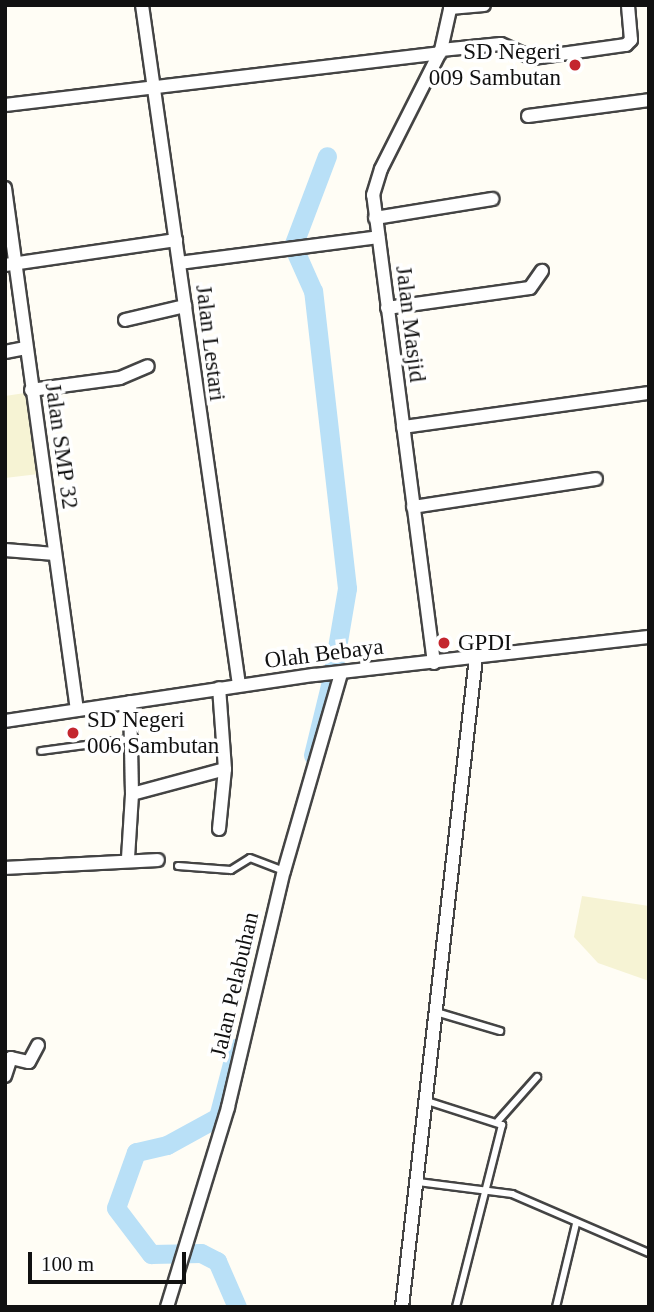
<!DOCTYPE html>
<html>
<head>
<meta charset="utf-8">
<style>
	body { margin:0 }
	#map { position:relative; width:654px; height:1312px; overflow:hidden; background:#fffdf5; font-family:Georgia,serif }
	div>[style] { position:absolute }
	.farmland>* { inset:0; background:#f6f3d4 }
	.river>* { height:19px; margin:-9.5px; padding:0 9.5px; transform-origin:9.5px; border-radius:9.5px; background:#b9e0f7 }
	.roads { filter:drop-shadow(2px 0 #444) drop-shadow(-2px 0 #444) drop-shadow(0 2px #444) drop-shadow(0 -2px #444) }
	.lane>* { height:6px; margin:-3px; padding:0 3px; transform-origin:3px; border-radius:3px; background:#fff }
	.street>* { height:12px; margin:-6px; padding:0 6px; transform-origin:6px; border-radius:6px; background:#fff }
	.dots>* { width:19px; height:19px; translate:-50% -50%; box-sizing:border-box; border:4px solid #fff; border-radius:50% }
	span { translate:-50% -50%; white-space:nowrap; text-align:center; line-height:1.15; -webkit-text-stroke:7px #fff; paint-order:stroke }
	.poi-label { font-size:23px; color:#111 }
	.right { translate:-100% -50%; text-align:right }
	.left { translate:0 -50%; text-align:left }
	.street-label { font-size:23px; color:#111 }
	.frame { position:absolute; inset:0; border:7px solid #111; pointer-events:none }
	.scale { position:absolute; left:28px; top:1252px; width:158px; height:32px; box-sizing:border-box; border:4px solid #111; border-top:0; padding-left:9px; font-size:21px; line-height:24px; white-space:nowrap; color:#111; -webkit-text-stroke:5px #fff; paint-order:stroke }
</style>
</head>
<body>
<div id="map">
	<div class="farmland">
		<i style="clip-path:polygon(38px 391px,47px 473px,5px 478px,5px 396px)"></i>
		<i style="clip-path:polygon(582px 896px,649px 906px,649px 981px,598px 963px,574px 937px)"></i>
	</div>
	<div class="river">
		<i style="left:313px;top:755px;width:80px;rotate:-76.3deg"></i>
		<i style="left:332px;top:677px;width:90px;rotate:-80.4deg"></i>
		<i style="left:347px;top:588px;width:299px;rotate:-96.5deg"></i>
		<i style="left:313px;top:291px;width:49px;rotate:-114deg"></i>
		<i style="left:293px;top:246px;width:96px;rotate:-69.3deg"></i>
		<i style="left:236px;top:1048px;width:71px;rotate:104.6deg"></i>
		<i style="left:218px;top:1117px;width:58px;rotate:151.2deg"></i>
		<i style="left:167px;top:1145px;width:32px;rotate:167deg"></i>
		<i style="left:136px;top:1152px;width:59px;rotate:109.7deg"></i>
		<i style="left:116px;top:1208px;width:58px;rotate:52.7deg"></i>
		<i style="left:151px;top:1254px;width:50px;rotate:-1.1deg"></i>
		<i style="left:201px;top:1253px;width:18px;rotate:27deg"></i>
		<i style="left:217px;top:1261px;width:50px;rotate:66.5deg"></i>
	</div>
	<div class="roads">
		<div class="lane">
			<i style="left:41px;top:751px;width:91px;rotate:-7.6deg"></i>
			<i style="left:178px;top:866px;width:53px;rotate:4.3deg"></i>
			<i style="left:231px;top:870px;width:22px;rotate:-32deg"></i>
			<i style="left:250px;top:858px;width:36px;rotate:21deg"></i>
			<i style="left:436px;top:1012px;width:67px;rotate:16.5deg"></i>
			<i style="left:427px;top:1101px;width:79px;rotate:17.7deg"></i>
			<i style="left:502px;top:1125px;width:188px;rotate:104.2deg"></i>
			<i style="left:498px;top:1121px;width:59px;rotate:-48.4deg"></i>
			<i style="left:418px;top:1182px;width:95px;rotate:7.3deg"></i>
			<i style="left:512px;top:1194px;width:149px;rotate:23.3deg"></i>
			<i style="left:556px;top:1307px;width:85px;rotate:-76.5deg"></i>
		</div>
		<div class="street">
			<i style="left:142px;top:5px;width:687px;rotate:81.88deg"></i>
			<i style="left:450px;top:8px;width:34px;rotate:-5deg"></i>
			<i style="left:441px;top:50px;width:60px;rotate:-5.7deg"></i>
			<i style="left:501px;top:44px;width:35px;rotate:24deg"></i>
			<i style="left:533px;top:58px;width:94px;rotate:-8deg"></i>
			<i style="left:626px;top:45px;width:7px;rotate:-45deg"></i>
			<i style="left:631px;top:40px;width:35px;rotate:-95deg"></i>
			<i style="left:5px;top:105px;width:438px;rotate:-6.8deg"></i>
			<i style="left:528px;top:116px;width:122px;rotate:-7.5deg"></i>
			<i style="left:5px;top:188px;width:527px;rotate:82.15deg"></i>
			<i style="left:375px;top:218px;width:119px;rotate:-9.2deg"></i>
			<i style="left:179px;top:263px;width:201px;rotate:-7.4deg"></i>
			<i style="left:5px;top:265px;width:173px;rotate:-8.3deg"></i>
			<i style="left:387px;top:308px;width:144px;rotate:-8deg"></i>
			<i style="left:530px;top:288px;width:21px;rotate:-55deg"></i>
			<i style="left:125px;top:320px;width:62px;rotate:-13.1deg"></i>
			<i style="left:5px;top:352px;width:21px;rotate:-11deg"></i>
			<i style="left:31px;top:390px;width:90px;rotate:-7.7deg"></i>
			<i style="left:120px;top:378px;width:30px;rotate:-23deg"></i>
			<i style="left:403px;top:427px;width:248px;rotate:-7.9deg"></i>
			<i style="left:413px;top:507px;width:185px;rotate:-8.7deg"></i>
			<i style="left:5px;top:550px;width:50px;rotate:4.6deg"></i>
			<i style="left:434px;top:663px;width:472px;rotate:-97.4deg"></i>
			<i style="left:373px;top:195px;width:27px;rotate:-73deg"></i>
			<i style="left:381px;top:169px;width:133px;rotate:-63.2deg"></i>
			<i style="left:441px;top:50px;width:46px;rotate:-77.5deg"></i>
			<i style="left:5px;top:721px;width:312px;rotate:-8.5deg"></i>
			<i style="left:314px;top:675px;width:337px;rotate:-6.5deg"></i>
			<i style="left:132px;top:794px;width:96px;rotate:-15deg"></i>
			<i style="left:225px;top:769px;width:81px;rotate:-94.2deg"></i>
			<i style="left:219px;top:829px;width:60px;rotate:-84.3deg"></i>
			<i style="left:128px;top:858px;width:64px;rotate:-86.4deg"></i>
			<i style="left:132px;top:794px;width:92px;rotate:-91.2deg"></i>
			<i style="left:5px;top:868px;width:153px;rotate:-3deg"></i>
			<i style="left:5px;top:1076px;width:19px;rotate:-72deg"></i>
			<i style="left:11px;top:1058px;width:18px;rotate:13deg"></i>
			<i style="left:29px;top:1062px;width:19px;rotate:-62deg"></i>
			<i style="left:167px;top:1307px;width:209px;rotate:-73deg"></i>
			<i style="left:228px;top:1107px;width:243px;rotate:-76.7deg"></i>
			<i style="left:284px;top:871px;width:206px;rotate:-73.9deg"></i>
			<i style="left:402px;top:1307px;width:653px;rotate:-83.5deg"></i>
		</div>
	</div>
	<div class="dots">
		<i style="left:575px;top:65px;background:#c4262e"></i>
		<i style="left:444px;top:643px;background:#c4262e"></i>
		<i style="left:73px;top:733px;background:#c4262e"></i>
	</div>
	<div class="poi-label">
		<span class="right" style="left:561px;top:65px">SD Negeri<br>009 Sambutan</span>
		<span class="left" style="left:458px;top:643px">GPDI</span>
		<span class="left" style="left:87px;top:733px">SD Negeri<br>006 Sambutan</span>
	</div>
	<div class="street-label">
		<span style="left:410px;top:324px;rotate:83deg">Jalan Masjid</span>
		<span style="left:210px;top:343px;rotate:83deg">Jalan Lestari</span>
		<span style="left:61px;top:446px;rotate:82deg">Jalan SMP 32</span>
		<span style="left:324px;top:654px;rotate:-7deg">Olah Bebaya</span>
		<span style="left:235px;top:985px;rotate:-77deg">Jalan Pelabuhan</span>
	</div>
	<div class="frame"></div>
	<div class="scale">100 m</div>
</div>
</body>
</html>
